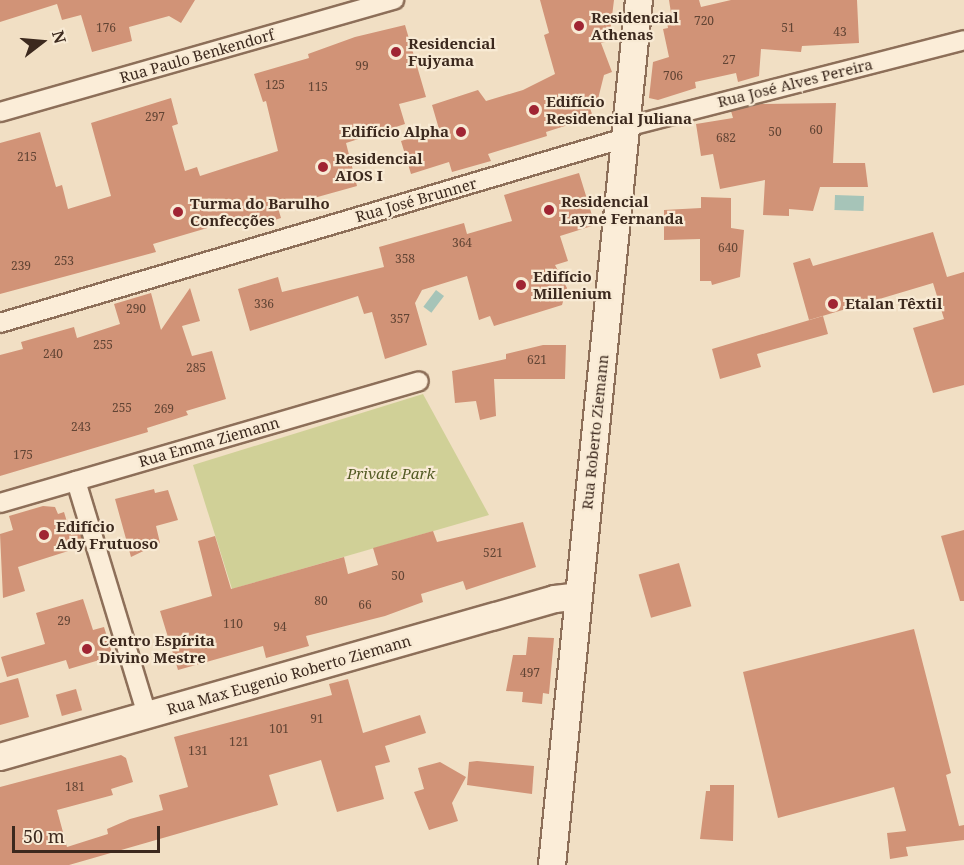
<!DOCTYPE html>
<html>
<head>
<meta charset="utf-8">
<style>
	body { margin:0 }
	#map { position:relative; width:964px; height:865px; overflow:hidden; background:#f1dfc4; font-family:"Noto Serif",serif }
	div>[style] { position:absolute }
	.green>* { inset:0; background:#d0d097 }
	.water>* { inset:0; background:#a6c4b8; transform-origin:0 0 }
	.building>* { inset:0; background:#d19377; transform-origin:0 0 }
	.roads { filter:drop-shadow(2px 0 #8d6f59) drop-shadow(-2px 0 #8d6f59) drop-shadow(0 2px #8d6f59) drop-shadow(0 -2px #8d6f59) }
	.street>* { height:18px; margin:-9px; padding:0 9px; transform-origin:9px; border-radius:9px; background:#fbedd8 }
	.secondary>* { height:26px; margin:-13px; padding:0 13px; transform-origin:13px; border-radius:13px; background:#fbedd8 }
	.dots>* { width:16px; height:16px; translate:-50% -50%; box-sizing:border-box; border:3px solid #f8ead4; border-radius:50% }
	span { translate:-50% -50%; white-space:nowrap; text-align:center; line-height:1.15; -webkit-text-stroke:4.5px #f8ead4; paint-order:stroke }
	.number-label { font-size:12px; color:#614434 }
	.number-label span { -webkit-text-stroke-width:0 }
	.poi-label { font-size:15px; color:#3c291e; font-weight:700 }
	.left { translate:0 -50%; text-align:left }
	.right { translate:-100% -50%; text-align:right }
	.street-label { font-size:15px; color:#3c291e }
	.park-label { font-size:15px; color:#525a23; font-style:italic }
	.north { position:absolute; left:12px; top:12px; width:60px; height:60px; -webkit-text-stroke:4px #f8ead4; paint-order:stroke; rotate:74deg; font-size:16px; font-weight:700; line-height:24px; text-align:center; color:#3c291e }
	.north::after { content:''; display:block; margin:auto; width:21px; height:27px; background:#3c291e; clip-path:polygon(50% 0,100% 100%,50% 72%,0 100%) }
	.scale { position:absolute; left:12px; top:826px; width:148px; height:27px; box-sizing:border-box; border:3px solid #3c291e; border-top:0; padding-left:8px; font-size:18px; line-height:21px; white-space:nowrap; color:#3c291e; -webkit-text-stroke:4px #f8ead4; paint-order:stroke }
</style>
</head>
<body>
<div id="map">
	<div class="green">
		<i style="clip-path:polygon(423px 394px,489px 515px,232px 589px,193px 465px)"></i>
	</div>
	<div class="water">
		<i style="left:835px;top:195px;width:29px;height:15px;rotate:2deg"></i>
		<i style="left:436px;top:290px;width:10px;height:21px;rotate:37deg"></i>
	</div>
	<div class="building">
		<i style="clip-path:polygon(0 0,195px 0,181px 23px,169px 16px,129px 27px,132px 41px,92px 52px,81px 15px,62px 20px,57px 4px,0 22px)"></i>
		<i style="clip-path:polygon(540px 0,614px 0,609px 41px,601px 43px,612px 72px,604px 75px,598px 99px,588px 102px,593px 117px,546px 132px,547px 136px,488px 154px,491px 161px,452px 172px,449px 162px,411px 174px,401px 141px,439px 129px,432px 105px,478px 90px,486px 101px,523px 90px,555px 74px,544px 35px,549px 33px)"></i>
		<i style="clip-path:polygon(669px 0,699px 0,701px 7px,731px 0,857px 0,859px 43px,802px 46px,801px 52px,761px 49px,759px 76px,738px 82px,736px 73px,695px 82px,696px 88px,658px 100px,649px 98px,653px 62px,669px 57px,663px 29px,668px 28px,666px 15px,671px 13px)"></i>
		<i style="clip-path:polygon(405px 25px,426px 97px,399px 104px,405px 124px,346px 143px,357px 186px,278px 208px,281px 218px,252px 227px,248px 216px,153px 244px,156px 252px,0 294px,0 143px,40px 132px,56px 187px,62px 185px,68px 209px,111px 196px,91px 123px,171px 98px,178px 124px,172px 126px,185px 171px,197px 167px,200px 176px,278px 151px,266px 101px,263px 102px,254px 74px,309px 58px,308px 54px,355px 37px)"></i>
		<i style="clip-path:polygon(836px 103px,833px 163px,865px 163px,868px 187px,820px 187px,813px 211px,789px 209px,789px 216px,763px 215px,765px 180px,720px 189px,713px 154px,701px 156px,696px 124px,733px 118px,731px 111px,761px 104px)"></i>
		<i style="clip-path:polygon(579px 173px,595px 225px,560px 236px,568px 261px,555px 265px,567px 288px,562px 305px,494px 326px,490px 316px,479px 320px,467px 276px,422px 290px,415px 303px,427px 345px,385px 359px,372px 312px,364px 314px,358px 296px,250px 331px,238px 289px,278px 277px,282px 292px,384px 267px,379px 247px,464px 223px,467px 234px,512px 221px,504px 195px)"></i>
		<i style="clip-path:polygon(701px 197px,731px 198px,731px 228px,744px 230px,740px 277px,712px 285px,711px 281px,700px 281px,700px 239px,664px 240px,664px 210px,701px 208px)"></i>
		<i style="clip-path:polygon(933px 232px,947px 277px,964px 272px,964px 385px,933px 393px,913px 328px,944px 319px,933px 283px,809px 320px,793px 263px,810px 258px,813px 266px)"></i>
		<i style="clip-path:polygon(190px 288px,200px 321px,182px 326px,192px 356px,212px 351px,226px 399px,186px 411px,188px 415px,147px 428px,148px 432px,0 476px,0 355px,23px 349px,21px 342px,74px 327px,77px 338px,120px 324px,114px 304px,151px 293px,161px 330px)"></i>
		<i style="clip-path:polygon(823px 316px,828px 334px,757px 354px,761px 367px,720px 379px,712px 349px)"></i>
		<i style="clip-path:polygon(543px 345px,566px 345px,565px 379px,494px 379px,496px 416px,480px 420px,476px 401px,455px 403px,452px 371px,506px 359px,506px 354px)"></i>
		<i style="clip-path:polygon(154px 489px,155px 493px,168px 490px,178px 520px,156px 526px,160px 543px,131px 557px,115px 499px)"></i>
		<i style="clip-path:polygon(43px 506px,55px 507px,58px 514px,64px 512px,71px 535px,80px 533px,84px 546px,18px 567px,25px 591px,3px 598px,0 534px,13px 530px,9px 516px)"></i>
		<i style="clip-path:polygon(523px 522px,536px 567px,466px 590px,463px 581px,421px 594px,423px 602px,385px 616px,306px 636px,309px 646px,266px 658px,263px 646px,178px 670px,160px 611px,212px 596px,198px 541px,215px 536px,231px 589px,344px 557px,348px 574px,378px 565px,373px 548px,433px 531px,437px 542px)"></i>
		<i style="clip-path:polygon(964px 530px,964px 601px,960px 601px,941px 536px)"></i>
		<i style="left:679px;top:563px;width:45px;height:42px;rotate:74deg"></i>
		<i style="clip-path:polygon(83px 599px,93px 630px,104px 627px,113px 656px,69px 669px,66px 660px,7px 677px,1px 657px,45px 644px,36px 613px)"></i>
		<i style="clip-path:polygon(914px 629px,951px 773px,946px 775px,959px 826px,964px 825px,964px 840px,906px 847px,908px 856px,890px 859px,887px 833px,906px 831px,894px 787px,778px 818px,743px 672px)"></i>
		<i style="clip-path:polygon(528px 637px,554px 638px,549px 694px,543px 693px,542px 704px,522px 702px,523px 692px,506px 691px,513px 655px,526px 655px)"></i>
		<i style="clip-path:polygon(18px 678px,29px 717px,0 725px,0 683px)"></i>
		<i style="clip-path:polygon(348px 679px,363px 733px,420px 715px,426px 733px,385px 746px,390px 762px,375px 766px,384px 799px,337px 812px,321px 760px,269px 775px,278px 805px,69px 865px,0 865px,0 787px,121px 755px,126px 758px,133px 782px,111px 789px,113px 795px,57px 810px,67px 847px,108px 834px,107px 829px,130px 819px,163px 810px,159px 795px,188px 787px,174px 737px,332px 695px,329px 684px)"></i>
		<i style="left:76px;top:689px;width:22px;height:21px;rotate:74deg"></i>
		<i style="clip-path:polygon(477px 761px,534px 766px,532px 794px,467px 785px,469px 762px)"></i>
		<i style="clip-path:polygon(440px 762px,466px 777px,452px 803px,458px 821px,429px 830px,414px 792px,424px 789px,418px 768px)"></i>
		<i style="clip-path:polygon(710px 785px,734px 785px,733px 841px,700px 839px,706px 791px,710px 791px)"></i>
	</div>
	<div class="roads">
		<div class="street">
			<i style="left:0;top:112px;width:410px;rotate:-15.9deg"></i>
			<i style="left:626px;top:127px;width:349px;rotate:-14.4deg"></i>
			<i style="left:0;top:323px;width:652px;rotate:-16.49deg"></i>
			<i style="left:76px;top:481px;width:245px;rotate:73.1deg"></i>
			<i style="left:0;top:503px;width:436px;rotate:-16.2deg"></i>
		</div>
		<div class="secondary">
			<i style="left:0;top:757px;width:577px;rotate:-15.89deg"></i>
			<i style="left:555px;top:599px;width:24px;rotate:-7deg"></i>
			<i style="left:552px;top:865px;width:869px;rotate:-84.26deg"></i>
		</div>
	</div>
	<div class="dots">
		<i style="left:579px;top:26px;background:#a02533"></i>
		<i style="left:396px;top:52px;background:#a02533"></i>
		<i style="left:534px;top:110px;background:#a02533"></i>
		<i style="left:461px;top:132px;background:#a02533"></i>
		<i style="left:323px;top:167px;background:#a02533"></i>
		<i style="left:549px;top:210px;background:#a02533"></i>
		<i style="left:178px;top:212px;background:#a02533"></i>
		<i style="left:521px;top:285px;background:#a02533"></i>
		<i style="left:833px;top:304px;background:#a02533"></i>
		<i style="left:44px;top:535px;background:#a02533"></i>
		<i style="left:87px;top:649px;background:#a02533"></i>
	</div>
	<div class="number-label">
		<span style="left:704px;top:21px">720</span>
		<span style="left:106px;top:28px">176</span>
		<span style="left:788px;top:28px">51</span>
		<span style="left:840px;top:32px">43</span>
		<span style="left:729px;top:60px">27</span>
		<span style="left:362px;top:66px">99</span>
		<span style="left:673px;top:76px">706</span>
		<span style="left:275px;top:85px">125</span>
		<span style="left:318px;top:87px">115</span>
		<span style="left:155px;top:117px">297</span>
		<span style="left:816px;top:130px">60</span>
		<span style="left:775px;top:132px">50</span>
		<span style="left:726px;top:138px">682</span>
		<span style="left:27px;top:157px">215</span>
		<span style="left:462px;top:243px">364</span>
		<span style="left:728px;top:248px">640</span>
		<span style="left:405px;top:259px">358</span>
		<span style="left:64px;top:261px">253</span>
		<span style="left:21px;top:266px">239</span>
		<span style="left:264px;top:304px">336</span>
		<span style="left:136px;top:309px">290</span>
		<span style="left:400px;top:319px">357</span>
		<span style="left:103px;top:345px">255</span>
		<span style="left:53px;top:354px">240</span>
		<span style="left:537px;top:360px">621</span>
		<span style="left:196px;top:368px">285</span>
		<span style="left:122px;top:408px">255</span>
		<span style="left:164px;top:409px">269</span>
		<span style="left:81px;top:427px">243</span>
		<span style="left:23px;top:455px">175</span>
		<span style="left:493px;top:553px">521</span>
		<span style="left:398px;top:576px">50</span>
		<span style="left:321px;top:601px">80</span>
		<span style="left:365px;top:605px">66</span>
		<span style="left:64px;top:621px">29</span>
		<span style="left:233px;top:624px">110</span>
		<span style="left:280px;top:627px">94</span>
		<span style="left:530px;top:673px">497</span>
		<span style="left:317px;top:719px">91</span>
		<span style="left:279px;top:729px">101</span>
		<span style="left:239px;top:742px">121</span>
		<span style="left:198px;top:751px">131</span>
		<span style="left:75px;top:787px">181</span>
	</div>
	<div class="poi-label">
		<span class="left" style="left:591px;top:26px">Residencial<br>Athenas</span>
		<span class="left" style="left:408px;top:52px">Residencial<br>Fujyama</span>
		<span class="left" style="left:546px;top:110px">Edifício<br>Residencial Juliana</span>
		<span class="right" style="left:449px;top:132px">Edifício Alpha</span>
		<span class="left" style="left:335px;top:167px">Residencial<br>AIOS I</span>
		<span class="left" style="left:561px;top:210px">Residencial<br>Layne Fernanda</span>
		<span class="left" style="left:190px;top:212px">Turma do Barulho<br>Confecções</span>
		<span class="left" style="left:533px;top:285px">Edifício<br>Millenium</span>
		<span class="left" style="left:845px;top:304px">Etalan Têxtil</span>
		<span class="left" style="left:56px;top:535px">Edifício<br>Ady Frutuoso</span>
		<span class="left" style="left:99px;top:649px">Centro Espírita<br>Divino Mestre</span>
	</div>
	<div class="street-label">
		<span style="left:197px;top:56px;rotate:-16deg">Rua Paulo Benkendorf</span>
		<span style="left:795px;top:83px;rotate:-14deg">Rua José Alves Pereira</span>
		<span style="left:416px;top:200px;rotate:-16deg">Rua José Brunner</span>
		<span style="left:595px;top:432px;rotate:-84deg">Rua Roberto Ziemann</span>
		<span style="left:209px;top:442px;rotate:-16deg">Rua Emma Ziemann</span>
		<span style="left:289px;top:675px;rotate:-16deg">Rua Max Eugenio Roberto Ziemann</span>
	</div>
	<div class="park-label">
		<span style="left:391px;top:474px">Private Park</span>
	</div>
	<div class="north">N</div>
	<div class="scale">50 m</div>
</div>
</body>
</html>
